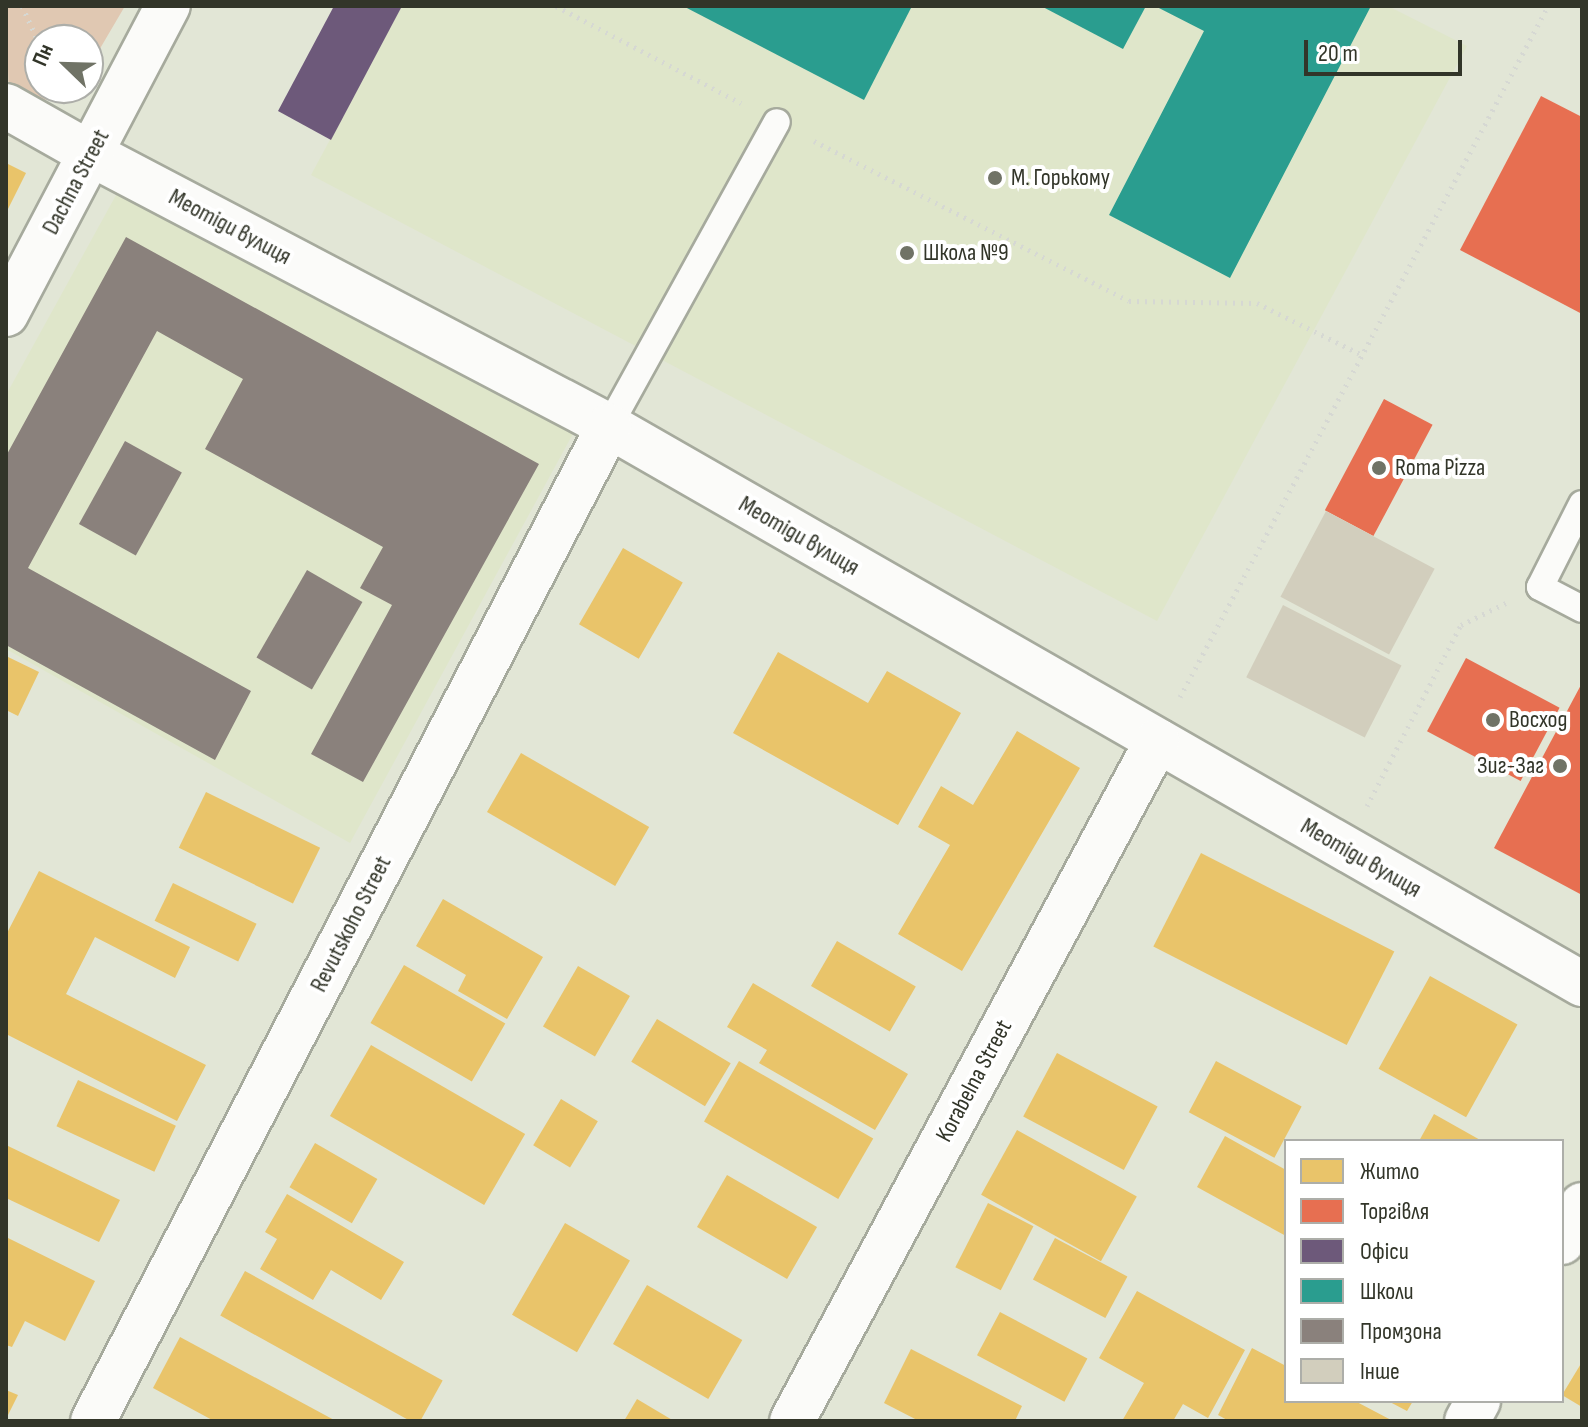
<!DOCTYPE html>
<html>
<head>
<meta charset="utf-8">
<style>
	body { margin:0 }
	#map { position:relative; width:1588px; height:1427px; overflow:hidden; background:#e2e6d6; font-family:"Sofia Sans Condensed",sans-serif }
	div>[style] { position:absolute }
	.built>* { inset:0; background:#dfe6ca }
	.green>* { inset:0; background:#e0c8b2 }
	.homes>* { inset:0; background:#e9c46a; transform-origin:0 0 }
	.shops>* { inset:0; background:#e76f51; transform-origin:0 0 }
	.offices>* { inset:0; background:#6d597a }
	.schools>* { inset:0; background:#2a9d8f }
	.industry>* { inset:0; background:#8a817c; transform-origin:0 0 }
	.building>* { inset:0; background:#d2cebd; transform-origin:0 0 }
	.path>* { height:5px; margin-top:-2.5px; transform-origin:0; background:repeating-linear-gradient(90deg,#d6d8d3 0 2px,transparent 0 8px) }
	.roads { filter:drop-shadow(2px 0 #a6aa9d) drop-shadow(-2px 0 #a6aa9d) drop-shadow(0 2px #a6aa9d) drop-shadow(0 -2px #a6aa9d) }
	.service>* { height:26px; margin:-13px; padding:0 13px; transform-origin:13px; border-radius:13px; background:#fbfbf9 }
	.minor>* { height:44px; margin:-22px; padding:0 22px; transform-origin:22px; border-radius:22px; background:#fbfbf9 }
	.tertiary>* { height:44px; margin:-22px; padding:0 22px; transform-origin:22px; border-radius:22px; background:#fbfbf9 }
	.dots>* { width:22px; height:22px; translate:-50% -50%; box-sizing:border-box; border:4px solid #fff; border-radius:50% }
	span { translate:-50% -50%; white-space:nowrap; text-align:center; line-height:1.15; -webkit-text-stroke:8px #fff; paint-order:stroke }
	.poi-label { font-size:24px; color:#323529 }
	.left { translate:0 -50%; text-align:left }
	.right { translate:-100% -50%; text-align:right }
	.street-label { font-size:24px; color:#323529 }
	.frame { position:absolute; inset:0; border:8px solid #323529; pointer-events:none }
	.legend { position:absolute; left:1284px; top:1139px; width:280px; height:264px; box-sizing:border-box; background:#fff; border:2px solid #adaea9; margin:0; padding:10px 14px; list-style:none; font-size:24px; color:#323529 }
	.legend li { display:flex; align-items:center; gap:16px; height:40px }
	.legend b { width:40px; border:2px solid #adaea9 }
	.north { position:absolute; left:24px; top:24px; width:80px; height:80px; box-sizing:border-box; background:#fff; border:2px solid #adaea9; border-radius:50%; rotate:293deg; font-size:22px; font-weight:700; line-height:32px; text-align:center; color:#323529 }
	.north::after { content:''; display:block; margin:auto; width:28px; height:36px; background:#707366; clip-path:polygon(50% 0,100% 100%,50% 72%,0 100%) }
	.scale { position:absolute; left:1304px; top:40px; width:158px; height:36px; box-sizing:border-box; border:4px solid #323529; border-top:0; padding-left:10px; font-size:24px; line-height:28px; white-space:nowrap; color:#323529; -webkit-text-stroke:6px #fff; paint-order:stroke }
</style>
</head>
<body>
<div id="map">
	<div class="built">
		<i style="clip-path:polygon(402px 6px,1388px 6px,1467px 46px,1157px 621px,311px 175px)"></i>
		<i style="clip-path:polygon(126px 177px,581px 419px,350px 843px,6px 649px,6px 395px)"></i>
	</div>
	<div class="green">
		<i style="clip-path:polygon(6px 6px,125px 6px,88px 69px,88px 40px,40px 40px,40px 88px,76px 88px,68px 99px,9px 101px)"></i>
	</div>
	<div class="homes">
		<i style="clip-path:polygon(6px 163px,26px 173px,6px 213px)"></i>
		<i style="left:623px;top:548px;width:69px;height:88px;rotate:30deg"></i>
		<i style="clip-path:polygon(778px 652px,868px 703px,887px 671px,961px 713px,898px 825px,733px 733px)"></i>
		<i style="clip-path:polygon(6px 656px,39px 672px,18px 716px,6px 710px)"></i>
		<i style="clip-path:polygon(1017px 731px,1080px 768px,962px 971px,898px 934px,950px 845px,918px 827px,941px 786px,973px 805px)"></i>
		<i style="left:521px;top:753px;width:148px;height:68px;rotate:30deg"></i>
		<i style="left:206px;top:792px;width:127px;height:62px;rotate:26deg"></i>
		<i style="left:1201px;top:853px;width:217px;height:105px;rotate:27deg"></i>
		<i style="clip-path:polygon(39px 871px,190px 947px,175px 978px,95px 937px,66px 994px,206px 1065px,177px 1121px,6px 1034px,6px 935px)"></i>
		<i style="left:173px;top:883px;width:93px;height:42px;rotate:26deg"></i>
		<i style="clip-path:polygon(443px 899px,543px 957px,507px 1019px,458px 991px,466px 975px,416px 946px)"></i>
		<i style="left:837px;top:941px;width:91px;height:52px;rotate:30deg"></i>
		<i style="left:404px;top:965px;width:117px;height:67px;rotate:30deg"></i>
		<i style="left:578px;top:966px;width:60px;height:70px;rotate:30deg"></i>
		<i style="left:1430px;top:976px;width:100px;height:106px;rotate:29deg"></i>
		<i style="clip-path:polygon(753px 983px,908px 1074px,875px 1130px,759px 1063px,767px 1050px,727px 1027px)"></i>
		<i style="left:657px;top:1019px;width:86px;height:50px;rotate:31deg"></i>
		<i style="left:371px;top:1045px;width:178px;height:82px;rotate:30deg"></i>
		<i style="left:1057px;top:1053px;width:114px;height:72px;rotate:28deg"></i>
		<i style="left:739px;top:1061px;width:155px;height:70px;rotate:30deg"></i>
		<i style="left:1216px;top:1061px;width:97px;height:58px;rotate:28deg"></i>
		<i style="left:78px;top:1080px;width:108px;height:51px;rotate:25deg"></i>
		<i style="left:561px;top:1099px;width:43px;height:54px;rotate:31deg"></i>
		<i style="clip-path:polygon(1434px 1114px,1482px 1141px,1419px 1141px)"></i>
		<i style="left:1017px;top:1130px;width:137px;height:74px;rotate:29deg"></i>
		<i style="clip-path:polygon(1225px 1136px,1286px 1170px,1286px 1236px,1197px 1187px)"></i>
		<i style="left:315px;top:1143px;width:72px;height:51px;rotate:30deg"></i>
		<i style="clip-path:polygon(6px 1145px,120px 1200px,99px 1242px,6px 1198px)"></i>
		<i style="left:727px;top:1175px;width:104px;height:60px;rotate:30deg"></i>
		<i style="clip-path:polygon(287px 1194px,404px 1262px,381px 1300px,331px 1270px,313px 1300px,260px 1269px,277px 1239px,265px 1232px)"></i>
		<i style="left:988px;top:1203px;width:51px;height:72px;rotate:27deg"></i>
		<i style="left:565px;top:1223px;width:75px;height:106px;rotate:30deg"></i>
		<i style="clip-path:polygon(6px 1237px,95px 1281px,65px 1341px,25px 1321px,12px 1347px,6px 1345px)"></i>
		<i style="left:1055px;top:1238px;width:82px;height:47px;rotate:28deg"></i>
		<i style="left:245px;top:1271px;width:226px;height:51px;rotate:29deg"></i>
		<i style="left:647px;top:1285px;width:110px;height:68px;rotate:30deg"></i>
		<i style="clip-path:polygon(1137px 1291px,1245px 1350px,1208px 1418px,1183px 1404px,1173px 1421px,1122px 1421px,1144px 1383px,1099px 1358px)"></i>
		<i style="left:1000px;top:1312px;width:99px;height:49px;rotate:28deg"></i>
		<i style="clip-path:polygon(180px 1337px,336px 1421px,214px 1421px,153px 1388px)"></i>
		<i style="clip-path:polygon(1252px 1348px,1286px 1366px,1286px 1401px,1355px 1401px,1393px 1421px,1229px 1421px,1218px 1415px)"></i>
		<i style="clip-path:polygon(911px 1349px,1022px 1406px,1015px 1421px,919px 1421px,884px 1403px)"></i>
		<i style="clip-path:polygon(1582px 1362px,1582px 1407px,1562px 1395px)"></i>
		<i style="clip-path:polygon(6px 1390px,18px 1395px,6px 1419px)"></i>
		<i style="clip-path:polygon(637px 1399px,674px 1421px,624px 1421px)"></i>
		<i style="clip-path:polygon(1388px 1401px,1413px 1401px,1407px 1411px)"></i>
	</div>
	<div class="shops">
		<i style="clip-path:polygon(1541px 96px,1582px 117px,1582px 314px,1460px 250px)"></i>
		<i style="left:1384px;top:399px;width:55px;height:126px;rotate:28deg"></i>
		<i style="left:1466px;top:658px;width:106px;height:83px;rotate:28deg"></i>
		<i style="clip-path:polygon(1582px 683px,1582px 895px,1494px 848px)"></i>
	</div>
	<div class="offices">
		<i style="clip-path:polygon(334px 6px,402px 6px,331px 140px,278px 111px)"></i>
	</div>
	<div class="schools">
		<i style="clip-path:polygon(683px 6px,912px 6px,864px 100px)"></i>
		<i style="clip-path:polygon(1041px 6px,1146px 6px,1123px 49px)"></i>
		<i style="clip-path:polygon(1155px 6px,1371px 6px,1230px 278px,1109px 215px,1204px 31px)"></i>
	</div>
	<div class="industry">
		<i style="clip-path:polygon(126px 237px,539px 464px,363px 782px,311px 754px,392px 605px,360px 588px,383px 547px,205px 449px,243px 379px,157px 331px,28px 568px,251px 691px,215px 760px,6px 645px,6px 456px)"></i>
		<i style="left:125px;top:441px;width:65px;height:95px;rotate:29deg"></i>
		<i style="left:307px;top:570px;width:64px;height:101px;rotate:30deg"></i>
	</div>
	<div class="building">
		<i style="left:1326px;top:511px;width:123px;height:97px;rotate:28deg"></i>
		<i style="left:1283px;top:605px;width:133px;height:81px;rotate:27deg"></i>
	</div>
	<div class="path">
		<i style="left:22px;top:6px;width:43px;rotate:65.2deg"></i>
		<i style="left:556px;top:6px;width:209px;rotate:27.7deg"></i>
		<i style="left:814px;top:141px;width:353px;rotate:26.9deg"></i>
		<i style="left:1129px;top:301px;width:128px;rotate:0.9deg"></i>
		<i style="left:1257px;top:303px;width:117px;rotate:26.3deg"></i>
		<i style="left:1180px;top:697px;width:783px;rotate:-61.96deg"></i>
		<i style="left:1367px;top:806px;width:204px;rotate:-62.6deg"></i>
		<i style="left:1461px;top:625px;width:50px;rotate:-26.1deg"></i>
	</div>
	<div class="roads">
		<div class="service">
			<i style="left:609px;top:426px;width:347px;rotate:-61.1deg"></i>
			<i style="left:1582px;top:504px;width:93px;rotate:116.8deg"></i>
			<i style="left:1540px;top:587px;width:47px;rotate:27.6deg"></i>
		</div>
		<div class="minor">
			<i style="left:91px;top:154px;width:585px;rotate:27.7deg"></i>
			<i style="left:609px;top:426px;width:1122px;rotate:29.83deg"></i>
			<i style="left:1562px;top:1242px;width:42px;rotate:-61.6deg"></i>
			<i style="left:93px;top:1421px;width:1121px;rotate:-62.59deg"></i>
			<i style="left:792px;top:1421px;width:772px;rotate:-61.77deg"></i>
			<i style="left:1467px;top:1421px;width:23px;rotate:-61deg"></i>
		</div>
		<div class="tertiary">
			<i style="left:6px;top:106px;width:98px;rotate:29.5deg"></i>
			<i style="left:6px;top:314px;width:348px;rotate:-62.3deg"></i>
		</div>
	</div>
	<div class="dots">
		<i style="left:995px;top:178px;background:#707366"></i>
		<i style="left:907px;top:253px;background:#707366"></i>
		<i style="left:1379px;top:468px;background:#707366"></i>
		<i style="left:1493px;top:720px;background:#707366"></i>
		<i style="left:1560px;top:766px;background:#707366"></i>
	</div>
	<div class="poi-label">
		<span class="left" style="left:1011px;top:178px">М. Горькому</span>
		<span class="left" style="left:923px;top:253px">Школа №9</span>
		<span class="left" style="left:1395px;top:468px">Roma Pizza</span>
		<span class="left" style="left:1509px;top:720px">Восход</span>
		<span class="right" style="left:1544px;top:766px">Зиг-Заг</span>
	</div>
	<div class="street-label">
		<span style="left:76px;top:182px;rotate:-62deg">Dachna Street</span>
		<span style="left:230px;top:227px;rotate:28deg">Меотіди вулиця</span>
		<span style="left:799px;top:536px;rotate:30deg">Меотіди вулиця</span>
		<span style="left:1361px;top:858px;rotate:30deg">Меотіди вулиця</span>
		<span style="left:351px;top:924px;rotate:-63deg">Revutskoho Street</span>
		<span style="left:974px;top:1081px;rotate:-62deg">Korabelna Street</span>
	</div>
	<div class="frame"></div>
	<ul class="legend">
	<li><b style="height:22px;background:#e9c46a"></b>Житло</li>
	<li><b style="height:22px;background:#e76f51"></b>Торгівля</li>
	<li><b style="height:22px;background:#6d597a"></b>Офіси</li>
	<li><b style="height:22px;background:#2a9d8f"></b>Школи</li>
	<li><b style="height:22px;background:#8a817c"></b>Промзона</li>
	<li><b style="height:22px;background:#d2cebd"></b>Інше</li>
	</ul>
	<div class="north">Пн</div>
	<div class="scale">20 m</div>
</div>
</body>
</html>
